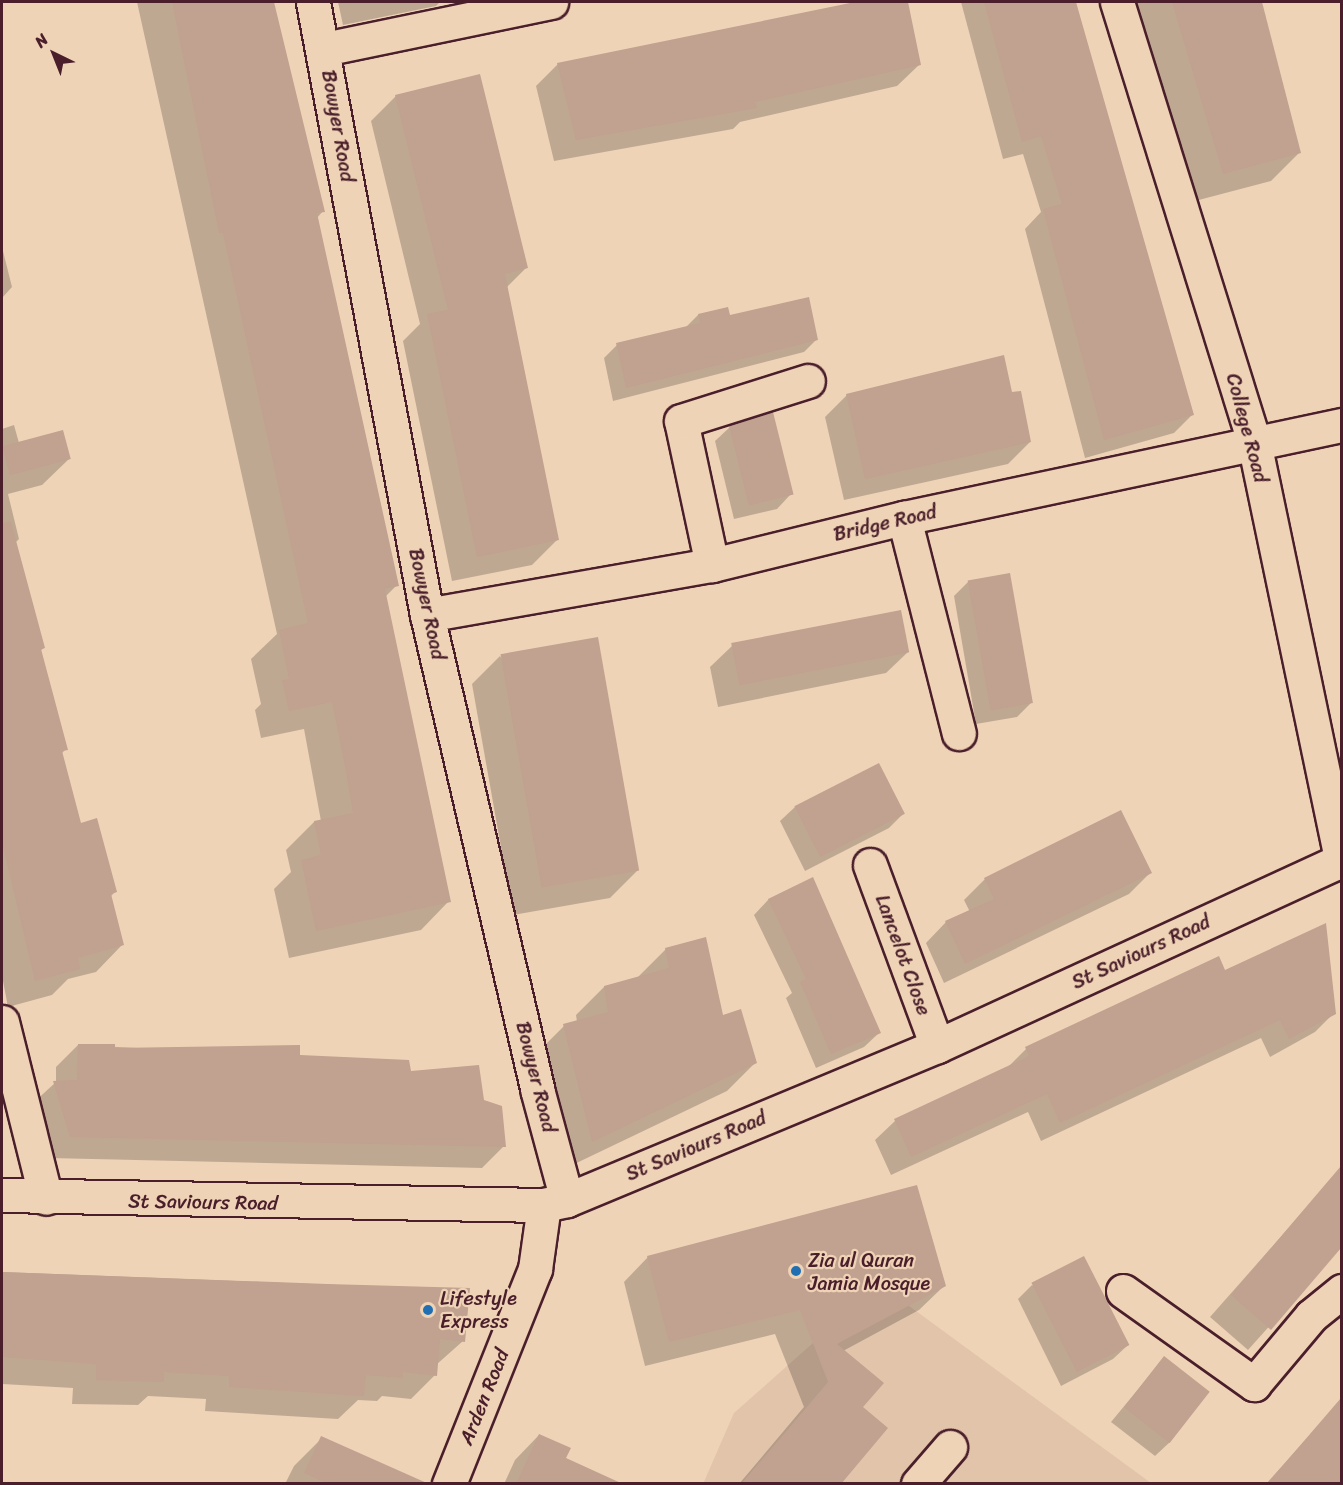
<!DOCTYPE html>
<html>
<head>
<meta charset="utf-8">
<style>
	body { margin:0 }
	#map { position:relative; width:1343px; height:1485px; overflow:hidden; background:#efd3b6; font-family:Sriracha,sans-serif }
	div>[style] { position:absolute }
	.built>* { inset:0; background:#e1c4aa }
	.shadow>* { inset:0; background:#0003 }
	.building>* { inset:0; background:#c1a18f; transform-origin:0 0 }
	.roads { filter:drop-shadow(2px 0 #4a1f2b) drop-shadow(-2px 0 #4a1f2b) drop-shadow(0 2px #4a1f2b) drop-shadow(0 -2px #4a1f2b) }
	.minor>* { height:33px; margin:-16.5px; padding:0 16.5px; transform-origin:16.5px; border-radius:16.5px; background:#efd3b6 }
	.major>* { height:33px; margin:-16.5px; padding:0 16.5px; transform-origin:16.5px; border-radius:16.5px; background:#efd3b6 }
	.dots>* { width:16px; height:16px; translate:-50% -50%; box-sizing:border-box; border:3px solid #efd3b6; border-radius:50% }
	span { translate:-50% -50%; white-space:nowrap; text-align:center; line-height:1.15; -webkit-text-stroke:4.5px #efd3b6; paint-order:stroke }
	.street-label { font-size:20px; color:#4a1f2b }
	.poi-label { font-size:20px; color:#4a1f2b }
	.left { translate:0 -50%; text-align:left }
	.frame { position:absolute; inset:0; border:3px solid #4a1f2b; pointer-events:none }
	.north { position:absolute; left:24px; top:24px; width:60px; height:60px; -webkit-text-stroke:4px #efd3b6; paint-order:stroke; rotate:317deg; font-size:16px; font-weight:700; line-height:24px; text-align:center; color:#4a1f2b }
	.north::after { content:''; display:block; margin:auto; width:21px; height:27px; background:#4a1f2b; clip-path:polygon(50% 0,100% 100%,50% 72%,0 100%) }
</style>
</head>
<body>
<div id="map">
	<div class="built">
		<i style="clip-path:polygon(901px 1300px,1151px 1483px,703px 1484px,734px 1413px,822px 1335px)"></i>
	</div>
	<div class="shadow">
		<i style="clip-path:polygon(137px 2px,268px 2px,323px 211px,317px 218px,397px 585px,385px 597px,449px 901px,421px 930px,289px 958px,274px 889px,291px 872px,286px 850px,314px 822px,321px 821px,304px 729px,261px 738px,255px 710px,261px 704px,251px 659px,277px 634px)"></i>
		<i style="clip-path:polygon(338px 2px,440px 2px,436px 6px,343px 25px)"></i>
		<i style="clip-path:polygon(864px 2px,907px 2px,919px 65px,897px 86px,740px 122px,733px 129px,554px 161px,536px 86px,558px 64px)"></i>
		<i style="clip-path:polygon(961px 2px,1075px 2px,1192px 415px,1174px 433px,1085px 458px,1025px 229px,1041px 212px,1023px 154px,1003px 159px)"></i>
		<i style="clip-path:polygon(1136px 2px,1260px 2px,1299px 153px,1271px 181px,1195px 201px)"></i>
		<i style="clip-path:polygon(396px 96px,526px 268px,506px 288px,557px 540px,532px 565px,452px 581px,403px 341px,420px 324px,371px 121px)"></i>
		<i style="clip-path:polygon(2px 247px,12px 287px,2px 298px)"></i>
		<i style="clip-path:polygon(698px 315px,729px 317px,817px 339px,804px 352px,613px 401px,604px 358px,617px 345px,685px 328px)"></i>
		<i style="clip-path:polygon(1011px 394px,1030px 442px,1008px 464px,844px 500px,825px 417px,847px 395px)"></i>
		<i style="clip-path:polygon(14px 425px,19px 443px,69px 459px,42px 485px,8px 494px,19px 539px,15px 543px,44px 648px,40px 651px,66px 749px,61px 754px,79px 825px,115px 892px,110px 897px,122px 945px,96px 972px,68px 979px,52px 995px,8px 1007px,2px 976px,2px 429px)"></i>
		<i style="clip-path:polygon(730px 427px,791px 494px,777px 509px,734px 519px,715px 441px)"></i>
		<i style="clip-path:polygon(968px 582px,1032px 702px,1017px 717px,976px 724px,954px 596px)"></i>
		<i style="clip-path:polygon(732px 646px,908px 652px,886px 673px,718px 707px,710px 667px)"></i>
		<i style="clip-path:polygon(500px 656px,638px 870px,610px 898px,513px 915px,472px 684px)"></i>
		<i style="clip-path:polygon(795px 807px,903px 814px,889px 828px,805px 871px,780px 821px)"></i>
		<i style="clip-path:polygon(1150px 873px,1129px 894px,944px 983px,926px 943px,946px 922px,970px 912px,964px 900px,985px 879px)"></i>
		<i style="clip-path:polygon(812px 879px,879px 1033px,864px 1047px,816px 1068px,786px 998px,792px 993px,754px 915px,768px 900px)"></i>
		<i style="clip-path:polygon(666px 949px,755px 1063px,727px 1091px,564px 1169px,536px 1054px,564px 1026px,577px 1022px,576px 1015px,604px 987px,638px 977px)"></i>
		<i style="clip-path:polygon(1225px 972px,1334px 1013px,1315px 1032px,1270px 1057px,1261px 1038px,1041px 1141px,1028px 1112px,891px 1175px,875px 1140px,895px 1121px,1007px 1068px,1026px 1049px)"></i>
		<i style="clip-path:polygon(78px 1045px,298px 1056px,483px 1101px,504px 1146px,482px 1168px,48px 1158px,32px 1104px,56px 1082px,56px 1067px)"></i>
		<i style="clip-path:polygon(1332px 1179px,1342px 1188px,1342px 1245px,1248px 1350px,1210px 1317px)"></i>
		<i style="clip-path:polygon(648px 1257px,944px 1286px,919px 1310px,843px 1351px,861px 1407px,840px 1484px,739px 1484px,804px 1407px,775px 1334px,645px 1366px,624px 1282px)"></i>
		<i style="clip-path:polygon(2px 1272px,468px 1290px,463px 1341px,436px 1365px,435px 1375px,411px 1399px,382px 1396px,377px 1401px,358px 1400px,338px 1419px,205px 1411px,206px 1399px,148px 1396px,138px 1405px,72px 1404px,73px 1388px,2px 1384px)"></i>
		<i style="clip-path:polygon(1032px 1285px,1128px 1345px,1113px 1359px,1061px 1386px,1018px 1299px)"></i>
		<i style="clip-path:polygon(1164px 1358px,1170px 1442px,1155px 1456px,1111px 1422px)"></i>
		<i style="clip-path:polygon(1342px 1399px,1342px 1473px,1333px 1484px,1266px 1484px)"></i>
		<i style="clip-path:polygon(539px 1435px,564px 1459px,620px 1484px,504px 1484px,515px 1460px)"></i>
		<i style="clip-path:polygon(322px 1438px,394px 1484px,285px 1484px,294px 1466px)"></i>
	</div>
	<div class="building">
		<i style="clip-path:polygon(172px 2px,274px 2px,325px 212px,317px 213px,399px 586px,385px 589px,451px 902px,316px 931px,301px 860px,321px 855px,314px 821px,353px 813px,346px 771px,332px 702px,289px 711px,282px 680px,289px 679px,279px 630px,308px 623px,223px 233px,219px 233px)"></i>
		<i style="clip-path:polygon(855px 2px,908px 2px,921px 65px,755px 102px,757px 108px,576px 140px,557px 63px)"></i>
		<i style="clip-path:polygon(984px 2px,1076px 2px,1194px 415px,1104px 440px,1043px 209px,1062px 204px,1041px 136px,1022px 142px)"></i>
		<i style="clip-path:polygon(1172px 2px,1262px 2px,1301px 153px,1223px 174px)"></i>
		<i style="clip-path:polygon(480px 74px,528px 268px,505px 274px,559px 540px,477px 557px,427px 314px,448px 310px,395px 95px)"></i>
		<i style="clip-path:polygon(809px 297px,818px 340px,626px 388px,616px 343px,700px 323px,698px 314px,728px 307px,730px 315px)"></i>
		<i style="clip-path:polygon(1004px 355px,1012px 392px,1021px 391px,1031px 442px,865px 479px,846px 394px)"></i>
		<i style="left:773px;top:412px;width:85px;height:46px;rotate:76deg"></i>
		<i style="left:63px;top:430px;width:30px;height:63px;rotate:75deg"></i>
		<i style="clip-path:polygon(11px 522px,45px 648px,41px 649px,68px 750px,62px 751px,81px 823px,97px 818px,117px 892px,111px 894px,124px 945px,78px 958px,80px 969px,35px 981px,2px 842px,2px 523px)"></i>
		<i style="left:1010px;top:573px;width:132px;height:43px;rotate:80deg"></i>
		<i style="left:901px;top:610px;width:43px;height:173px;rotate:79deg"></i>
		<i style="left:598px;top:637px;width:237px;height:99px;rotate:80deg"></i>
		<i style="left:879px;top:763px;width:57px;height:95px;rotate:63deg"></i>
		<i style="clip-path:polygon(1121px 810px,1152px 873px,965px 964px,945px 921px,994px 899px,984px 878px)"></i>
		<i style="clip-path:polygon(813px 877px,881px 1033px,831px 1054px,800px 982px,806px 979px,768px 899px)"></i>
		<i style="clip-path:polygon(1326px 923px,1336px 1014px,1289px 1039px,1280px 1020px,1060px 1123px,1047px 1094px,911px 1157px,894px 1119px,1029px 1056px,1025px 1047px,1219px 956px,1225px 970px)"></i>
		<i style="clip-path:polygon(706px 937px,723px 1015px,741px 1009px,757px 1063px,592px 1142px,563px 1024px,608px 1012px,604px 986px,669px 968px,665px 948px)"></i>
		<i style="clip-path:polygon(78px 1044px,115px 1044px,115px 1048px,300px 1045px,300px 1055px,409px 1060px,411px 1071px,479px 1065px,484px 1100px,502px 1106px,506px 1147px,70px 1137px,53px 1081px,77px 1080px)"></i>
		<i style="clip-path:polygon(1341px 1166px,1341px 1248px,1271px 1330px,1231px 1295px)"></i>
		<i style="clip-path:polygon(917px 1185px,946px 1286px,837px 1344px,884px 1383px,863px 1407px,888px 1428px,841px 1484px,741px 1484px,828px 1382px,800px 1310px,669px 1342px,647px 1256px)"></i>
		<i style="left:1084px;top:1256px;width:100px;height:59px;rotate:63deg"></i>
		<i style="clip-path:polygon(2px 1272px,327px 1284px,470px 1288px,465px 1342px,440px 1339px,437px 1376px,403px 1372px,403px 1378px,366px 1375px,364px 1396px,229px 1387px,229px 1376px,164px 1372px,164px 1382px,96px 1380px,96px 1364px,2px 1357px)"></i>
		<i style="left:1164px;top:1356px;width:58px;height:65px;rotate:38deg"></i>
		<i style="clip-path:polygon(1341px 1398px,1341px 1484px,1267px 1484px)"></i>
		<i style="clip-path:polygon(539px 1434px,571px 1448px,566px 1458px,623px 1484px,516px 1484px)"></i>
		<i style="clip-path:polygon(321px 1436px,429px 1484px,328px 1484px,304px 1473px)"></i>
	</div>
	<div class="roads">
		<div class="minor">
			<i style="left:1117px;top:2px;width:461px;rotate:72.7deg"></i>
			<i style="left:1254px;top:442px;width:430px;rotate:78.2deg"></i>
			<i style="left:324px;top:49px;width:232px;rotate:-11.7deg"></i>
			<i style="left:904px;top:518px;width:222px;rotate:75.7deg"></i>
			<i style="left:712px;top:565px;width:147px;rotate:-102.1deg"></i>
			<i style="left:681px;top:421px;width:133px;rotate:-17.5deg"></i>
			<i style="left:427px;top:615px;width:289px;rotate:-10deg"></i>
			<i style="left:712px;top:565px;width:198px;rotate:-13.8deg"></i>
			<i style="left:904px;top:518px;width:448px;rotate:-12deg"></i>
			<i style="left:870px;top:865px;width:193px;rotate:69.7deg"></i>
			<i style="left:2px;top:1022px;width:181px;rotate:76deg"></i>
			<i style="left:2px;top:1195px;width:542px;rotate:1.06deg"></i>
			<i style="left:567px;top:1200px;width:401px;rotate:-22.6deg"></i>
			<i style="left:937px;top:1046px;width:445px;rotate:-24.7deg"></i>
			<i style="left:1123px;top:1291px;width:161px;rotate:35.4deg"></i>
			<i style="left:1254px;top:1384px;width:89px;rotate:-50deg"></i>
			<i style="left:1311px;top:1316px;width:40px;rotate:-39deg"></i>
			<i style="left:918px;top:1484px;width:49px;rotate:-49.1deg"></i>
		</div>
		<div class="major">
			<i style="left:313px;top:2px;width:624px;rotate:79.47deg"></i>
			<i style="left:427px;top:615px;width:487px;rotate:76.9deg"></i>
			<i style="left:537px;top:1089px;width:115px;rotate:74.9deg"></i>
			<i style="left:567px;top:1200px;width:24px;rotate:168deg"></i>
			<i style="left:544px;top:1205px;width:65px;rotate:98deg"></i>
			<i style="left:535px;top:1269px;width:232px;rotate:111.8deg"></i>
		</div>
	</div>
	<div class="dots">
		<i style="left:796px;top:1271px;background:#1f6fb2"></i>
		<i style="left:428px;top:1310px;background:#1f6fb2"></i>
	</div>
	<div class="street-label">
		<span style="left:338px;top:126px;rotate:80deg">Bowyer Road</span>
		<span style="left:1247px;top:428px;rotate:75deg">College Road</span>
		<span style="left:885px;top:523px;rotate:-13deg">Bridge Road</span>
		<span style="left:427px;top:604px;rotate:78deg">Bowyer Road</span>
		<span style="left:1141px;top:952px;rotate:-25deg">St Saviours Road</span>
		<span style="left:903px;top:955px;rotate:70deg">Lancelot Close</span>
		<span style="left:536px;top:1077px;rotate:76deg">Bowyer Road</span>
		<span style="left:696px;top:1146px;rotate:-23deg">St Saviours Road</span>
		<span style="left:203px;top:1202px;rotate:1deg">St Saviours Road</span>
		<span style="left:484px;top:1397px;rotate:-68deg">Arden Road</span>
	</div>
	<div class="poi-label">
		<span class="left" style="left:808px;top:1272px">Zia ul Quran<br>Jamia Mosque</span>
		<span class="left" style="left:440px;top:1310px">Lifestyle<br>Express</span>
	</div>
	<div class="frame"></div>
	<div class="north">N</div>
</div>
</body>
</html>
